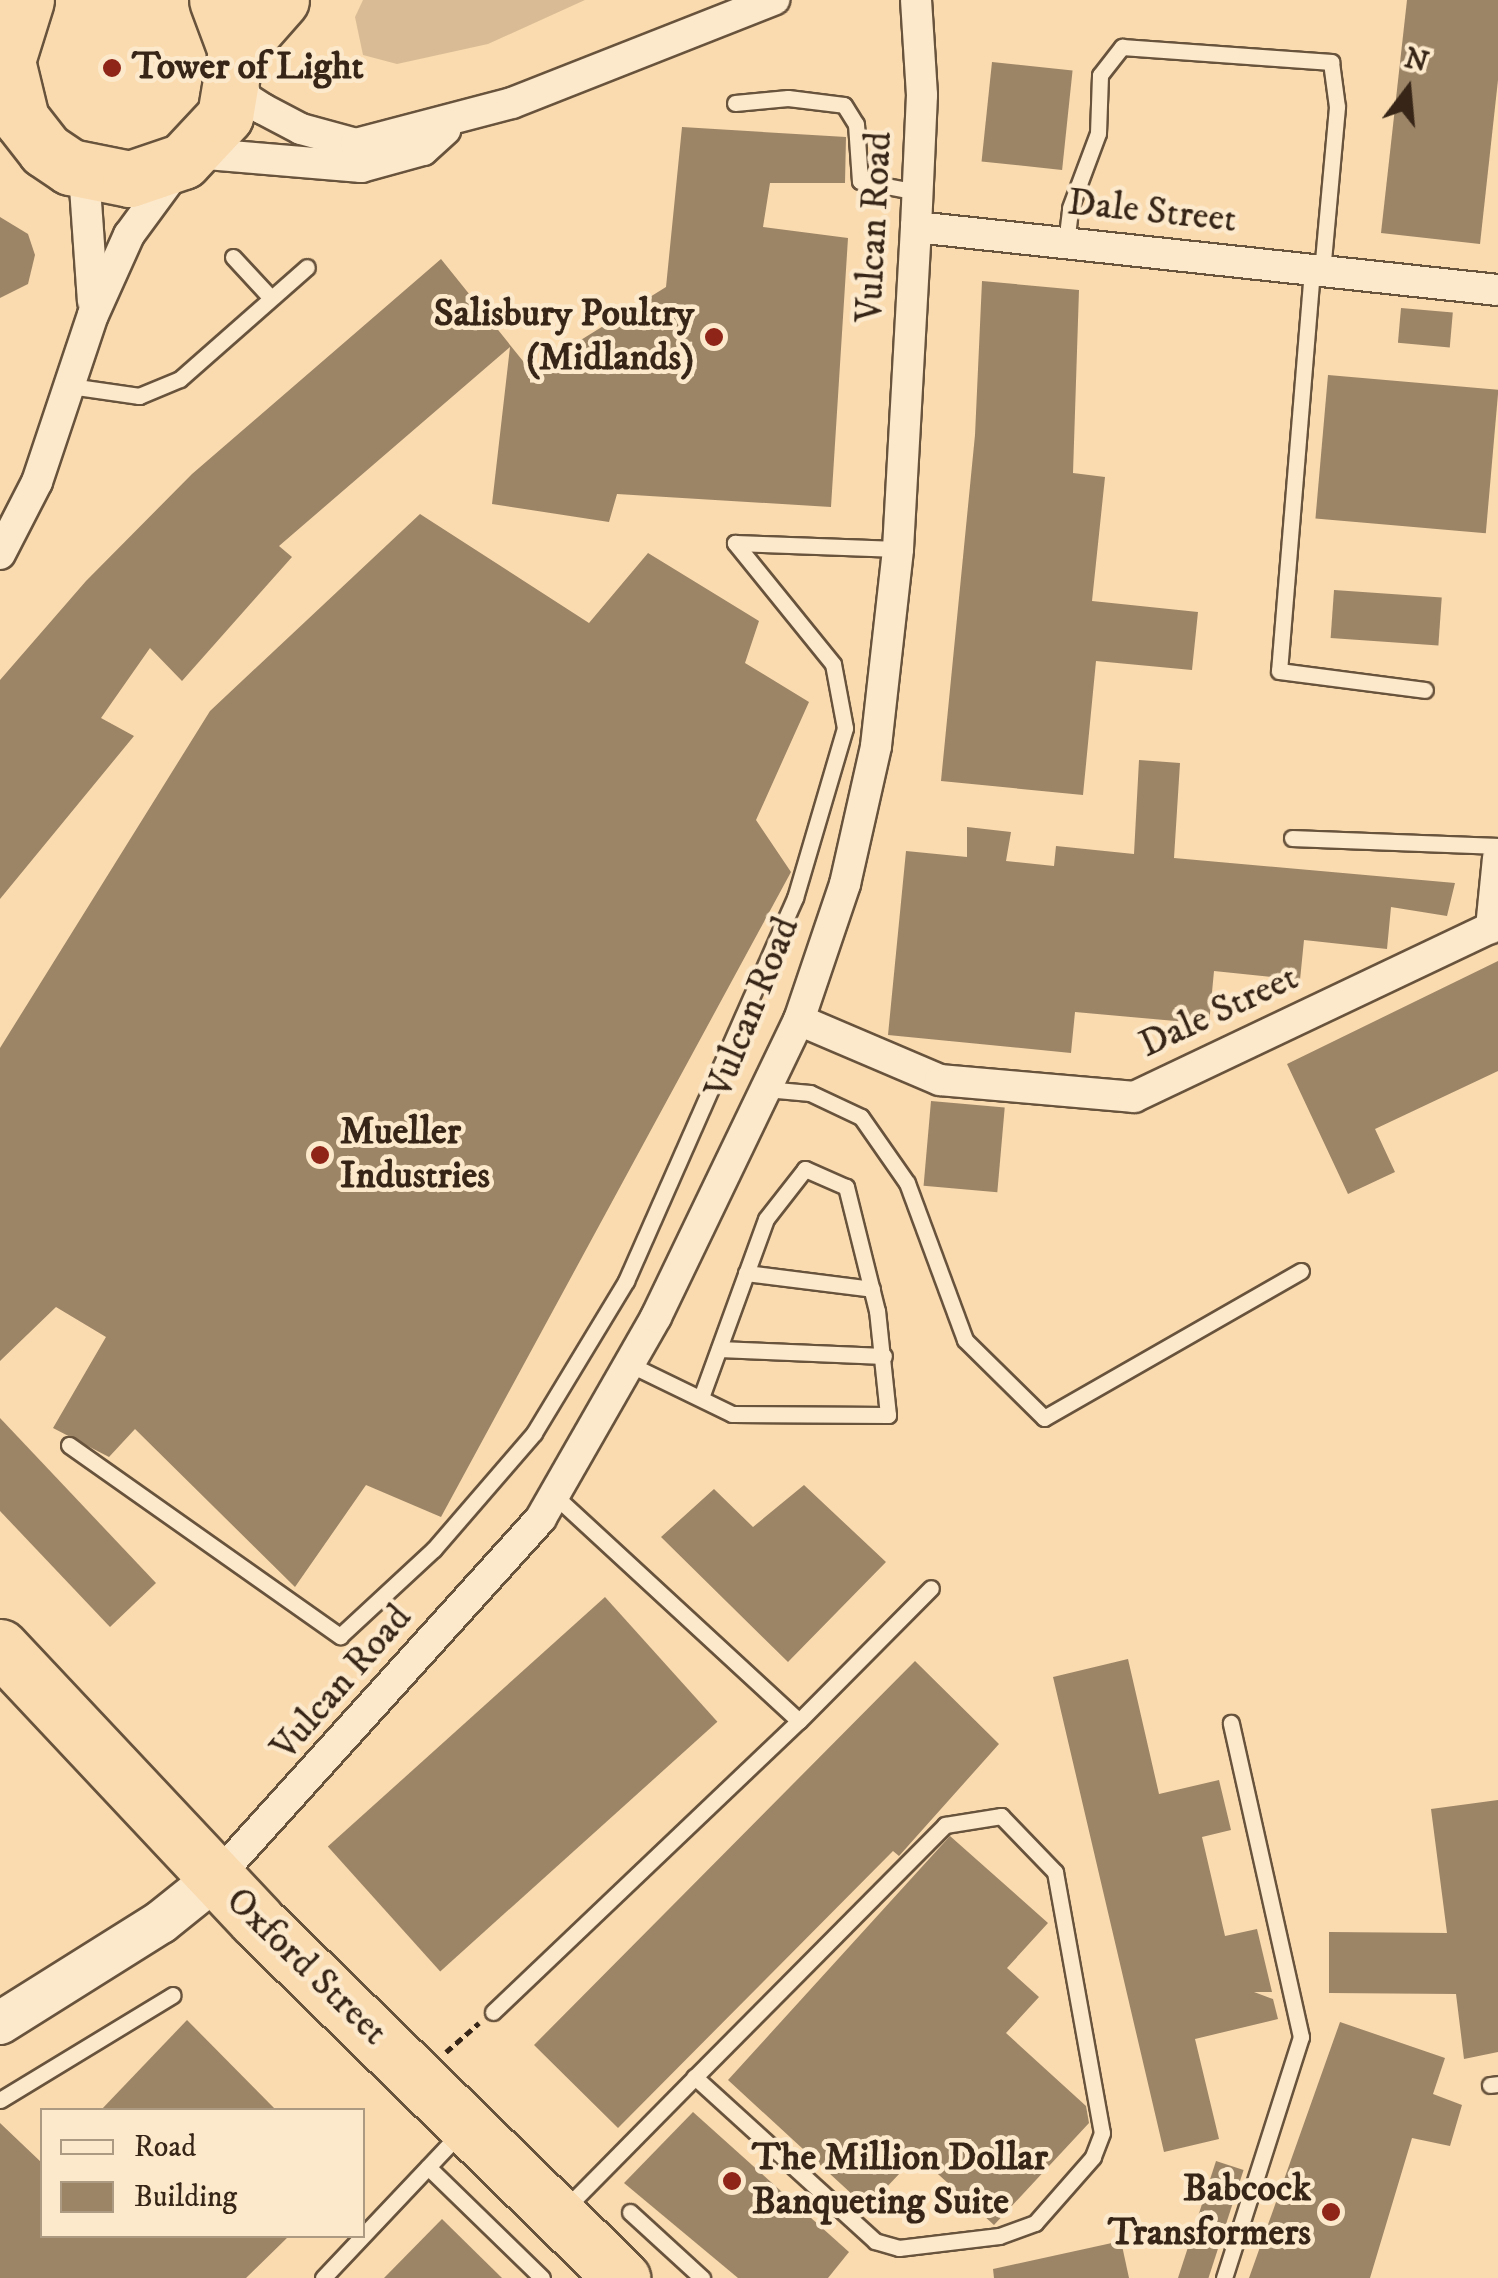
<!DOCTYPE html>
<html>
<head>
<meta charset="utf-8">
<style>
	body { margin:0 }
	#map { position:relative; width:1498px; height:2278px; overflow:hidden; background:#fadbaf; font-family:"IM FELL DW Pica",serif }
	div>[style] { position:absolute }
	.green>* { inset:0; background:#d9bc95 }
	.building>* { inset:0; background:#9c8466; transform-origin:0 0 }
	.path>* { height:5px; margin-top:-2.5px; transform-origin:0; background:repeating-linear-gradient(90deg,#372617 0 8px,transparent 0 13px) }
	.roads { filter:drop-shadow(2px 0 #68533d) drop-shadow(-2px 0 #68533d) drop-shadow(0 2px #68533d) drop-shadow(0 -2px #68533d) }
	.lane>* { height:15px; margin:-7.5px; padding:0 7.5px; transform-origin:7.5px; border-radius:7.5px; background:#fce8cb }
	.street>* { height:30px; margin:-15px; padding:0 15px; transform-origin:15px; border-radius:15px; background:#fce8cb }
	.secondary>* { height:42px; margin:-21px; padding:0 21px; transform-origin:21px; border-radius:21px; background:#fce8cb }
	.highway>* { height:55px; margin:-27.5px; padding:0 27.5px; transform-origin:27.5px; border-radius:27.5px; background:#fadbaf }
	.dots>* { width:28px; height:28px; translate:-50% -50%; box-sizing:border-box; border:5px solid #fce8cb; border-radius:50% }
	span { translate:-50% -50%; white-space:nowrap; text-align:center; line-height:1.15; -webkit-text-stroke:9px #fce8cb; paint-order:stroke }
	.poi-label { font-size:38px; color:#372617; font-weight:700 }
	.left { translate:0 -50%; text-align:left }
	.right { translate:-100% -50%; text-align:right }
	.street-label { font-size:38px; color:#372617 }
	.legend { position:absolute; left:40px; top:2108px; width:325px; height:130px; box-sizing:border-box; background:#fce8cb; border:2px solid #ad9a83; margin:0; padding:12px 18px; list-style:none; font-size:30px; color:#372617 }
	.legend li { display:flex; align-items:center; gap:20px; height:50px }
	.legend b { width:50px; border:2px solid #ad9a83 }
	.north { position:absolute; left:1358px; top:40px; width:100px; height:100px; -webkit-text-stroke:8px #fce8cb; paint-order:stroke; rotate:16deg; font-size:28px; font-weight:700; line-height:40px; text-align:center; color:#372617 }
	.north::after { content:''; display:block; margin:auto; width:35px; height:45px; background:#372617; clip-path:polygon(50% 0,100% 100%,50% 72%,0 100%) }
</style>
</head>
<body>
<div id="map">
	<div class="green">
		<i style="clip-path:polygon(363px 0,585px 0,488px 44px,397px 64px,363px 55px,355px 17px)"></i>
	</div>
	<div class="building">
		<i style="clip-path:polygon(1407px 0,1498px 0,1498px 80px,1480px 244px,1381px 233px)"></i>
		<i style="left:992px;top:62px;width:81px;height:100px;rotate:6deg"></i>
		<i style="clip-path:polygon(682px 127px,846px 137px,845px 183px,770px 183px,763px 227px,848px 238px,831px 507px,617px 494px,609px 522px,492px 504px,510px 347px,279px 546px,292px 557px,182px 681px,150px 648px,101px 718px,134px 736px,0 899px,0 680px,86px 581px,192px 474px,441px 259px,531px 371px,666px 287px)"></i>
		<i style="clip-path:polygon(0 217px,28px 234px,35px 255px,28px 284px,0 298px)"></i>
		<i style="clip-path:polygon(982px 281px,1079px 290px,1073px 473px,1105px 477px,1092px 601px,1198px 612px,1192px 670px,1096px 661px,1083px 795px,941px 781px,975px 435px)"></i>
		<i style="left:1401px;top:308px;width:52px;height:35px;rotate:5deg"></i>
		<i style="left:1328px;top:375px;width:171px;height:144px;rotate:5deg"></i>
		<i style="clip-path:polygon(420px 514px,589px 623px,648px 553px,759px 621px,745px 663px,809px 702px,756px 820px,791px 872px,441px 1517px,366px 1485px,295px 1587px,135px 1429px,109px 1457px,53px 1428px,106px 1337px,56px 1307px,0 1361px,0 1048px,210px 711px)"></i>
		<i style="left:1334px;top:590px;width:108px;height:48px;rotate:4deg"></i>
		<i style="clip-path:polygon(1139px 760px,1180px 763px,1174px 858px,1455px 883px,1447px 916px,1391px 907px,1387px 949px,1304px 940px,1300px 980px,1214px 971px,1209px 1024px,1075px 1012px,1071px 1053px,888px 1035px,906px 851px,967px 857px,967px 827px,1011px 832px,1006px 861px,1054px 866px,1056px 846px,1134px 854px)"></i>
		<i style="clip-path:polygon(1498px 961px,1498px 1071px,1375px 1129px,1395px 1172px,1348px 1194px,1287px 1064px)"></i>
		<i style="left:931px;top:1101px;width:74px;height:85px;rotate:5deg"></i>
		<i style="clip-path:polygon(0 1418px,156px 1583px,110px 1627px,0 1511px)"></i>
		<i style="clip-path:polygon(804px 1485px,886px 1562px,788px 1662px,661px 1537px,714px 1489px,753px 1527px)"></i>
		<i style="left:605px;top:1597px;width:168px;height:373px;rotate:48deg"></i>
		<i style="clip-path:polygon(1128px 1659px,1159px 1794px,1219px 1780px,1231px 1830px,1202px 1837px,1225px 1936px,1257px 1929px,1272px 1992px,1254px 1992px,1273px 1999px,1278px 2019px,1195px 2039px,1219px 2139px,1164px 2152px,1053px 1677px)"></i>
		<i style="clip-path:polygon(915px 1661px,999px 1744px,899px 1856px,893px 1851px,618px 2128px,534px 2045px)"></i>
		<i style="clip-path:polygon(1498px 1800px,1498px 2052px,1464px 2059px,1456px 1994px,1329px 1993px,1329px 1932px,1447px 1933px,1431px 1809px)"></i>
		<i style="clip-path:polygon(950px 1836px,1048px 1923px,1007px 1968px,1039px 1997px,1006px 2033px,1086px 2106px,1089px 2123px,994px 2225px,917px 2155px,867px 2208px,728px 2080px)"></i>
		<i style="clip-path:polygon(187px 2020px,276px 2110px,101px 2110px)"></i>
		<i style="clip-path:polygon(1340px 2022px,1445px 2058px,1433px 2094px,1462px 2105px,1450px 2146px,1412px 2138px,1370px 2278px,1249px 2278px)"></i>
		<i style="clip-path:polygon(693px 2112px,849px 2252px,828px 2278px,738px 2278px,624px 2183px)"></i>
		<i style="clip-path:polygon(0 2123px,42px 2163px,42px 2236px,289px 2236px,246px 2278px,0 2278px)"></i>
		<i style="left:1216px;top:2161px;width:29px;height:124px;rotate:18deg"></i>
		<i style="clip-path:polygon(442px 2219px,502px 2278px,384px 2278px)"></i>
		<i style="clip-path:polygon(1121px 2241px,1129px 2278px,994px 2278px,993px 2269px)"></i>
	</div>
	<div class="path">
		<i style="left:446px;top:2052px;width:44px;rotate:-41.3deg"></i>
	</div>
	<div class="roads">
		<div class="lane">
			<i style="left:735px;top:103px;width:53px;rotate:-5.4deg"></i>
			<i style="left:788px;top:98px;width:56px;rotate:7.1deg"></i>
			<i style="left:844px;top:105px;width:22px;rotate:58deg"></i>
			<i style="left:856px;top:124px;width:57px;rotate:86deg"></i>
			<i style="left:860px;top:181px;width:58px;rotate:10.9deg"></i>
			<i style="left:1066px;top:243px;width:35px;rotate:-83deg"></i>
			<i style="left:1070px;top:208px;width:80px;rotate:-69.5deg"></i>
			<i style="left:1098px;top:133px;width:58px;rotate:-88deg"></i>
			<i style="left:1100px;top:75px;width:36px;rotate:-52deg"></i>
			<i style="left:1122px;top:47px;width:210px;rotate:4.1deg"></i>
			<i style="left:1331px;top:62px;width:45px;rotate:82.4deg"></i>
			<i style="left:1337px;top:107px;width:165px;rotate:95.2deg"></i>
			<i style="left:233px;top:257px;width:54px;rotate:47.2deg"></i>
			<i style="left:1312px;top:270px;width:402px;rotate:94.7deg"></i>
			<i style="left:1279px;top:671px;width:147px;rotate:7.4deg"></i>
			<i style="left:70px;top:386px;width:70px;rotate:8.2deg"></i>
			<i style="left:139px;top:396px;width:44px;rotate:-22.5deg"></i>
			<i style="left:180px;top:379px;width:169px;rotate:-41.4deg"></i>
			<i style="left:1292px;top:838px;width:206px;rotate:2.2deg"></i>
			<i style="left:766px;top:1089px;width:44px;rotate:5.2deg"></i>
			<i style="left:810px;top:1093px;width:56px;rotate:25.2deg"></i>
			<i style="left:861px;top:1117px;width:80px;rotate:55.1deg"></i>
			<i style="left:907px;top:1183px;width:167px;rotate:69.7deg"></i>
			<i style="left:965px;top:1340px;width:111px;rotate:44.6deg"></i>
			<i style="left:1044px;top:1418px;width:296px;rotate:-29.8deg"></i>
			<i style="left:746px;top:1273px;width:127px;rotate:7.2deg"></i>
			<i style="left:719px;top:1349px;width:165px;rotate:2.4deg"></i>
			<i style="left:629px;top:1364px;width:114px;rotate:25.9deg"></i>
			<i style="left:732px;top:1414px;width:156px;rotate:0.4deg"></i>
			<i style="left:888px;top:1415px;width:105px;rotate:-96deg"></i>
			<i style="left:877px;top:1311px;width:128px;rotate:-104deg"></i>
			<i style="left:846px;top:1187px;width:45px;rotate:-156.3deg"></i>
			<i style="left:805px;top:1169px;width:63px;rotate:128deg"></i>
			<i style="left:766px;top:1219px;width:190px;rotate:110deg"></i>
			<i style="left:69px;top:1445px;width:332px;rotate:35.2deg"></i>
			<i style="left:340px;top:1636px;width:128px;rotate:-42.8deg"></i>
			<i style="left:434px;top:1549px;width:153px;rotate:-49.2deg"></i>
			<i style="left:534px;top:1433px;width:178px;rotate:-58.8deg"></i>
			<i style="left:626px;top:1281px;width:419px;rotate:-66.2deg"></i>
			<i style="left:795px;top:898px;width:177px;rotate:-73.6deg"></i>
			<i style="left:845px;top:728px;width:65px;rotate:-100.6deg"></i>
			<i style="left:833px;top:664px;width:156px;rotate:-129deg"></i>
			<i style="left:735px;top:543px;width:163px;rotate:2.1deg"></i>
			<i style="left:554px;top:1495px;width:333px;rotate:42.7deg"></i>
			<i style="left:799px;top:1721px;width:187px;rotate:-45.2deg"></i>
			<i style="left:493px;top:2012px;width:422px;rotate:-43.6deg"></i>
			<i style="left:1490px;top:2085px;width:8px;rotate:-7deg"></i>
			<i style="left:0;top:2100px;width:202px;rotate:-31.3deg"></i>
			<i style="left:428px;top:2167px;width:159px;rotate:44.2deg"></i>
			<i style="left:563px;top:2211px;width:188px;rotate:-45.4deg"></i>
			<i style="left:695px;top:2077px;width:355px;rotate:-45.2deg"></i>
			<i style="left:945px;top:1825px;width:57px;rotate:-9.1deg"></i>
			<i style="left:1001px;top:1816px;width:78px;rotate:46deg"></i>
			<i style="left:1055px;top:1872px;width:265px;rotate:79.8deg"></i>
			<i style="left:1102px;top:2133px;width:26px;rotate:111deg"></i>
			<i style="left:1093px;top:2157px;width:88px;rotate:131.3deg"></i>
			<i style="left:1035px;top:2223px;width:38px;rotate:160deg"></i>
			<i style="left:999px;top:2236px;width:101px;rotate:173.2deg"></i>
			<i style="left:899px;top:2248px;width:25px;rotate:-164deg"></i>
			<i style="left:875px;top:2241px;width:244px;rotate:-137.7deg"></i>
			<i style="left:630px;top:2212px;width:98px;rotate:42.5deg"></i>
			<i style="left:323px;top:2278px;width:201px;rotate:-46.6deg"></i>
			<i style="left:1224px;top:2278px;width:253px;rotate:-72.3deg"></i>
			<i style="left:1301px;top:2037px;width:322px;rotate:-102.6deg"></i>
		</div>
		<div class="street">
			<i style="left:239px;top:70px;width:29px;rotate:76deg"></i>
			<i style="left:246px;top:98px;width:20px;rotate:33deg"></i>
			<i style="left:263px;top:109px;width:43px;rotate:27.8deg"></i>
			<i style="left:301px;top:129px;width:57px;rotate:15.3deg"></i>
			<i style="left:356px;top:144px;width:161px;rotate:-14.7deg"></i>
			<i style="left:512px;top:103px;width:282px;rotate:-21.5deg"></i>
			<i style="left:195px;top:153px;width:167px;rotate:4.8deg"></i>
			<i style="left:361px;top:167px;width:64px;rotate:-15.3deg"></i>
			<i style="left:423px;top:150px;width:30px;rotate:-42deg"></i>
			<i style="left:84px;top:173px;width:129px;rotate:86deg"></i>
			<i style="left:916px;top:227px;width:585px;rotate:6.18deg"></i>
			<i style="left:0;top:554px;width:81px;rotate:-62.8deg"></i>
			<i style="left:37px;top:482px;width:176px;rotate:-71.5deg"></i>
			<i style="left:93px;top:315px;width:88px;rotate:-65.8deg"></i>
			<i style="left:129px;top:235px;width:83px;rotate:-53.8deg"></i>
			<i style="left:1491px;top:928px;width:70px;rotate:-84.3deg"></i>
			<i style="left:799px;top:1020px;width:153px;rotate:23.1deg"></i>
			<i style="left:940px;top:1080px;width:195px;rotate:5deg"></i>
			<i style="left:1134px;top:1097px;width:403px;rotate:-25.4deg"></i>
			<i style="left:216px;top:1878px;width:485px;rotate:-47.9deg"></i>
			<i style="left:541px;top:1518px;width:232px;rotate:-60.2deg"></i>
			<i style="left:656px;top:1317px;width:330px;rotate:-64.3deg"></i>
			<i style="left:799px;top:1020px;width:144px;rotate:-71.3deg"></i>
			<i style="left:845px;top:884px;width:141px;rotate:-77.3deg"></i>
			<i style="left:876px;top:746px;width:198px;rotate:-83.6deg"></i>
			<i style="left:898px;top:549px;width:323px;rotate:-86.8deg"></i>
			<i style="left:916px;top:227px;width:132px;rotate:-87.4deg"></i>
			<i style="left:922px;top:95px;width:95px;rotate:-93.6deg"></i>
		</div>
		<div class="secondary">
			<i style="left:0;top:2023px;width:190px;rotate:-32.1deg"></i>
			<i style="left:161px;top:1922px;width:70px;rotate:-38.7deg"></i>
		</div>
		<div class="highway">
			<i style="left:26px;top:0;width:64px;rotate:107.3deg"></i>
			<i style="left:7px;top:61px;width:60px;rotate:76.4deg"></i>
			<i style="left:21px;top:119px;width:39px;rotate:52deg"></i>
			<i style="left:45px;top:150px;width:30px;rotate:34deg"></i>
			<i style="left:70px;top:167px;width:61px;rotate:11.3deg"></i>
			<i style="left:130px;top:179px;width:56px;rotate:-18.8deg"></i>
			<i style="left:183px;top:161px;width:62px;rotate:-47deg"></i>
			<i style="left:225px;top:116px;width:66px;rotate:-80.4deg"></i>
			<i style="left:236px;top:51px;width:54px;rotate:-110.4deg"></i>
			<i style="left:236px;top:51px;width:68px;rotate:-48.6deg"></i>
			<i style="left:0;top:1647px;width:376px;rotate:46.8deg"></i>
			<i style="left:257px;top:1921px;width:511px;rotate:44.37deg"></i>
		</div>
	</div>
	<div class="dots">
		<i style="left:112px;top:68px;background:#8f2418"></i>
		<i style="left:714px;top:337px;background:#8f2418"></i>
		<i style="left:320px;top:1155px;background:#8f2418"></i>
		<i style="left:732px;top:2181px;background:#8f2418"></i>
		<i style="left:1331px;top:2212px;background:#8f2418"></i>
	</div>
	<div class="poi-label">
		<span class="left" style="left:132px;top:68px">Tower of Light</span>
		<span class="right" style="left:694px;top:337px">Salisbury Poultry<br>(Midlands)</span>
		<span class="left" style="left:340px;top:1155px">Mueller<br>Industries</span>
		<span class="left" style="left:752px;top:2181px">The Million Dollar<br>Banqueting Suite</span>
		<span class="right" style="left:1311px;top:2212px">Babcock<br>Transformers</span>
	</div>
	<div class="street-label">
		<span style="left:1152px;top:212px;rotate:6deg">Dale Street</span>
		<span style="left:875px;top:227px;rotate:-87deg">Vulcan Road</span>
		<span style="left:753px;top:1008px;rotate:-68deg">Vulcan Road</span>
		<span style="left:1219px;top:1012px;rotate:-25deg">Dale Street</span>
		<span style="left:342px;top:1683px;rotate:-49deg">Vulcan Road</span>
		<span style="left:306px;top:1967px;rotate:44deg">Oxford Street</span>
	</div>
	<ul class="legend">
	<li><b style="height:12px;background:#fce8cb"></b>Road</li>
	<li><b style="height:28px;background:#9c8466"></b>Building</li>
	</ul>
	<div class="north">N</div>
</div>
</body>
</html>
